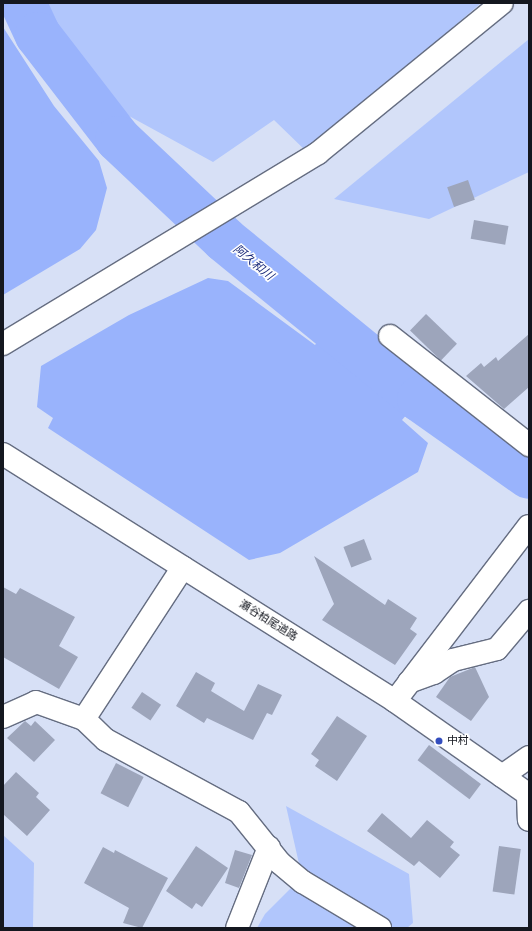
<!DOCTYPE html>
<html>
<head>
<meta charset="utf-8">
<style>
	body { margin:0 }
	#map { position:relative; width:532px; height:931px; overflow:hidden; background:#d7e0f6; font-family:"DejaVu Sans","Noto Sans JP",sans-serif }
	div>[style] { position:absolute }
	.green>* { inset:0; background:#b1c6fc }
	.water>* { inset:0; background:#99b3fc }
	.river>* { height:46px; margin:-23px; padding:0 23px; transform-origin:23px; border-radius:23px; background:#99b3fc }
	.building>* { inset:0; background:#9da5bb; transform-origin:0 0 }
	.roads { filter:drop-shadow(1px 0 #656d81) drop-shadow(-1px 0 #656d81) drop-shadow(0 1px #656d81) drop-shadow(0 -1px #656d81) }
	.street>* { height:22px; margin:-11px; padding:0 11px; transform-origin:11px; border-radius:11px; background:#fff }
	.secondary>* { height:22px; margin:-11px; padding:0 11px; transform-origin:11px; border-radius:11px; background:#fff }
	.dots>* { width:11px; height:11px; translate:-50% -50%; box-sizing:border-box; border:2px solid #fff; border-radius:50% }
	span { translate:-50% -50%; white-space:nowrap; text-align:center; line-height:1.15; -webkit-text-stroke:3px #fff; paint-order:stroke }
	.street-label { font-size:11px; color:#14171f }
	.poi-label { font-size:11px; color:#14171f }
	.left { translate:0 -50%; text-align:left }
	.water-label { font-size:12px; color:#1b2b7c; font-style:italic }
	.frame { position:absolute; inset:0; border:4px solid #14171f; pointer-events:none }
</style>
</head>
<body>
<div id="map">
	<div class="green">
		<i style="clip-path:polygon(46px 3px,481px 3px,308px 153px,274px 120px,213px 162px,129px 116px,61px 37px)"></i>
		<i style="clip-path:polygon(529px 39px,529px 172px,429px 219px,334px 199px)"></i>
		<i style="clip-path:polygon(286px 806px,409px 874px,413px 923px,407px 928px,257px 928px,265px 914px,302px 877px)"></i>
		<i style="clip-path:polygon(3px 835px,34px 863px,33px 928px,3px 928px)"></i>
	</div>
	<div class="water">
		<i style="clip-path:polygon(3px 27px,54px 106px,99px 161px,107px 188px,96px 230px,80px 249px,3px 295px)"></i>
		<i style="clip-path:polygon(208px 278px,228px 281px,315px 345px,329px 326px,420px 399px,402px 420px,428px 443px,418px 472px,280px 553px,249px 560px,48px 428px,53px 418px,37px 407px,41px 366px,129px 315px)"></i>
	</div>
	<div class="river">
		<i style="left:23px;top:3px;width:35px;rotate:65deg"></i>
		<i style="left:38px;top:35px;width:131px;rotate:52.4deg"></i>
		<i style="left:118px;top:139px;width:147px;rotate:43.3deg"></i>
		<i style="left:225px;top:240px;width:252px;rotate:39.2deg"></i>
		<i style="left:420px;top:399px;width:133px;rotate:35.2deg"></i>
	</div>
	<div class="building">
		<i style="left:468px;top:180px;width:21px;height:22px;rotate:71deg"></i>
		<i style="left:474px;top:220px;width:35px;height:19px;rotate:10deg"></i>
		<i style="left:426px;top:314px;width:43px;height:23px;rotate:44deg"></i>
		<i style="clip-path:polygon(529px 334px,529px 387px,504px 409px,466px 376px,481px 363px,484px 367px,496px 357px,498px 361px)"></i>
		<i style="left:364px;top:539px;width:22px;height:22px;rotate:69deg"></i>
		<i style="clip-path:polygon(314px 556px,385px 605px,388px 599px,417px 618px,410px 629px,417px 634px,395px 665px,322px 620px,334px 604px)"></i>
		<i style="clip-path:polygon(3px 587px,16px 594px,20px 588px,75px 617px,59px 646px,78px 657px,59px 689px,3px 657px)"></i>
		<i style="clip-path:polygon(475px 667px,489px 697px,471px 721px,436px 697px,450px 677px)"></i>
		<i style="clip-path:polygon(196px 672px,215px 683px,211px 691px,244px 711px,258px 684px,282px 695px,272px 715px,267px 713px,253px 740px,207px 718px,204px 723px,176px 706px)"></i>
		<i style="left:142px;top:692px;width:23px;height:19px;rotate:34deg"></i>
		<i style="clip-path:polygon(337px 716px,367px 736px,337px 781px,315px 766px,319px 760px,311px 754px)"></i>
		<i style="clip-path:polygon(25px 721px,31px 726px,35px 721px,55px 740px,34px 762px,7px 738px)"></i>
		<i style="left:429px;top:745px;width:65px;height:19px;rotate:37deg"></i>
		<i style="left:116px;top:763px;width:31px;height:34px;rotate:27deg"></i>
		<i style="clip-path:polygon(16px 772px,39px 793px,36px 797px,50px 810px,27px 836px,3px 814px,3px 786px)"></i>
		<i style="clip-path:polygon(382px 813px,411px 838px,427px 820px,454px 842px,450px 847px,460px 855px,440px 878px,419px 861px,414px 866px,367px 831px)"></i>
		<i style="clip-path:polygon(196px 846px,228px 868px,202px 907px,196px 903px,192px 909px,166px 891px)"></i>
		<i style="left:499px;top:846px;width:22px;height:46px;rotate:8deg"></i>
		<i style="clip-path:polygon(103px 847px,114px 853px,115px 850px,168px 878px,142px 928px,123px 923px,129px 908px,84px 883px)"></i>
		<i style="clip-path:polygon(235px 850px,252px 855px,239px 888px,225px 883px)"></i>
	</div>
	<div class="roads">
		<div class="street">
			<i style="left:390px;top:336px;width:177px;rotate:38.1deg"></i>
			<i style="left:3px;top:344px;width:368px;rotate:-31.2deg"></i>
			<i style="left:318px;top:153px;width:237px;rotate:-39.2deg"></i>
			<i style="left:409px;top:682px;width:27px;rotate:-20deg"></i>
			<i style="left:434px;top:673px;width:23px;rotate:-34deg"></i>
			<i style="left:453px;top:660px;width:45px;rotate:-14deg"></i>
			<i style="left:497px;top:649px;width:50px;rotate:-49.9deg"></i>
			<i style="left:395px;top:701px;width:220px;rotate:-52.6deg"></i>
			<i style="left:3px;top:717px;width:36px;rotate:-24deg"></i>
			<i style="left:36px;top:702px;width:51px;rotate:19.5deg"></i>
			<i style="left:84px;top:719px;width:181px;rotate:-56.9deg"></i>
			<i style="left:84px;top:719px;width:30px;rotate:44deg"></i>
			<i style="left:106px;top:740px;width:151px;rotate:28.4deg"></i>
			<i style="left:239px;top:812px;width:65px;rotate:51.2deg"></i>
			<i style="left:280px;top:863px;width:30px;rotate:40deg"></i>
			<i style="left:303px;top:882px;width:90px;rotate:30.9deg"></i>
			<i style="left:502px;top:776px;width:33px;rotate:-35deg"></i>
			<i style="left:528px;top:795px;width:25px;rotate:88deg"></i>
			<i style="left:237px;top:928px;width:87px;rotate:-68.4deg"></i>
		</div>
		<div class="secondary">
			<i style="left:3px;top:454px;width:463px;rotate:32.2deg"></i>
			<i style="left:395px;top:701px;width:164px;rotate:35deg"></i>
		</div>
	</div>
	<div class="dots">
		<i style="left:439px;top:741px;background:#334dbe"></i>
	</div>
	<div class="street-label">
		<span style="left:268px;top:621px;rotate:32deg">瀬谷柏尾道路</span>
	</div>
	<div class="poi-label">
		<span class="left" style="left:447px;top:741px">中村</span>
	</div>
	<div class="water-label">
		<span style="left:253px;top:263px;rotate:39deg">阿久和川</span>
	</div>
	<div class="frame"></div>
</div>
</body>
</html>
